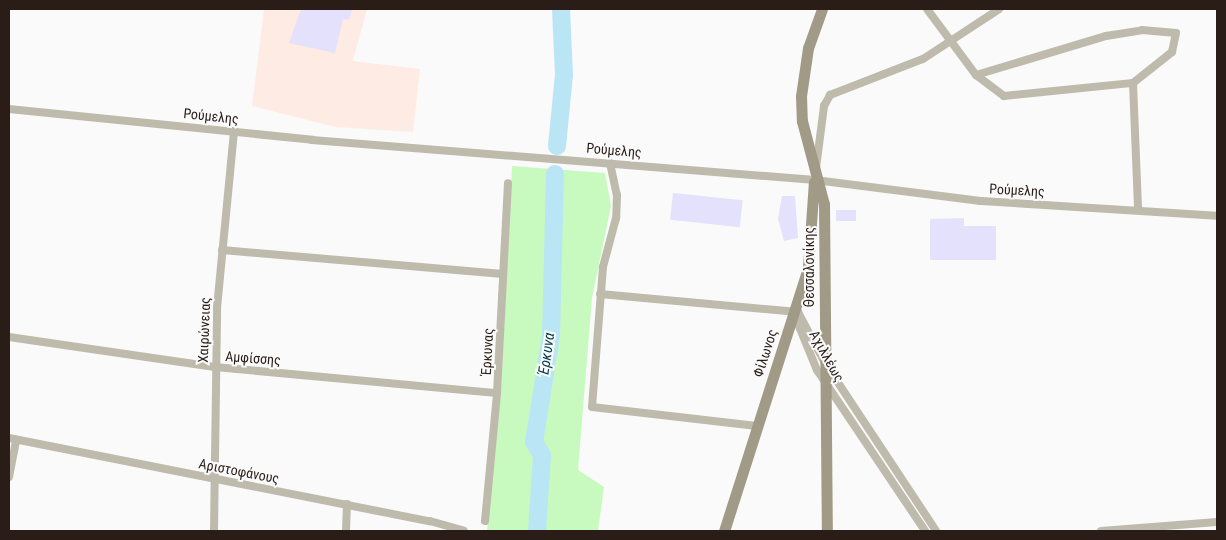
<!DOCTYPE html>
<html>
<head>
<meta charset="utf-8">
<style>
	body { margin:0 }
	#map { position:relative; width:1226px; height:540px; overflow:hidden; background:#fafafa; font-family:"Roboto Condensed",sans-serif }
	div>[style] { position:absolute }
	.built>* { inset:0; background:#feece4 }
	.green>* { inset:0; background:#c8fac0 }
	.river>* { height:18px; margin:-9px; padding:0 9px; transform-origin:9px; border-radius:9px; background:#bae5f5 }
	.building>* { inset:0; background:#e3e1fb; transform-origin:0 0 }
	.street>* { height:8px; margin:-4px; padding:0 4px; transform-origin:4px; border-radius:4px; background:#bebaac }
	.secondary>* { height:11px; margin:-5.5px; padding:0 5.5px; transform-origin:5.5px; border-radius:5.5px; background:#a09a86 }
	span { translate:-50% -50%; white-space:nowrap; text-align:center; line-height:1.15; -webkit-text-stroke:4px #fafafa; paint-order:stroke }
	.street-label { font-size:14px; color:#2a1d18 }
	.water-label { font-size:15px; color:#003c4c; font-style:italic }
	.frame { position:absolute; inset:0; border:10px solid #2a1d18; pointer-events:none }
</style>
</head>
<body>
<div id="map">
	<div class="built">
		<i style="clip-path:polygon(264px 9px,367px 9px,353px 61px,420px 69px,413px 132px,335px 127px,252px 106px)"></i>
	</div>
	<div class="green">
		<i style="clip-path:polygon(512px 166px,605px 173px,611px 206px,592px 298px,578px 470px,604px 487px,598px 531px,487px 531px,501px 392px)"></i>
	</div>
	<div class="river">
		<i style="left:557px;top:146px;width:71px;rotate:-84.4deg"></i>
		<i style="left:564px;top:75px;width:66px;rotate:-92.6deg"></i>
		<i style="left:537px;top:531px;width:76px;rotate:-86.2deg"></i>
		<i style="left:542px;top:455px;width:15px;rotate:-122deg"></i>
		<i style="left:534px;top:442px;width:107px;rotate:-80.9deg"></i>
		<i style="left:551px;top:336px;width:162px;rotate:-88.6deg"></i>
	</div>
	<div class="building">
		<i style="clip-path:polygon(301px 9px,352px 10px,349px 20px,343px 19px,335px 53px,289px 43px)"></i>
		<i style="left:673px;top:193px;width:70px;height:27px;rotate:6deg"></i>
		<i style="clip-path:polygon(782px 196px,795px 196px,798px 238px,784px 241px,778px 219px)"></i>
		<i style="left:856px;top:210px;width:11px;height:20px;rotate:90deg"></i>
		<i style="clip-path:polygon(964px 218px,964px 226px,996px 226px,996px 260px,930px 260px,930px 219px)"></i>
	</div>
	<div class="street">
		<i style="left:927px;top:9px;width:82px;rotate:53.4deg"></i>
		<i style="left:976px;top:75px;width:35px;rotate:37deg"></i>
		<i style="left:1004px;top:96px;width:130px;rotate:-5.8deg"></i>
		<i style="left:976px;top:75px;width:136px;rotate:-16.7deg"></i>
		<i style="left:1106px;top:36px;width:36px;rotate:-9deg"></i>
		<i style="left:1142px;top:30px;width:34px;rotate:5deg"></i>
		<i style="left:1176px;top:33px;width:19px;rotate:102deg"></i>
		<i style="left:1172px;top:52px;width:50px;rotate:141.5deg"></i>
		<i style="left:1133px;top:83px;width:127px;rotate:87.7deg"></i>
		<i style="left:9px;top:109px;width:305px;rotate:5.8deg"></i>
		<i style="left:312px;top:140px;width:505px;rotate:4.55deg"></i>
		<i style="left:815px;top:180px;width:167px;rotate:7.2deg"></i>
		<i style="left:981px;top:201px;width:236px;rotate:3.6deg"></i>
		<i style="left:610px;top:163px;width:33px;rotate:78deg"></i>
		<i style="left:617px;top:195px;width:23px;rotate:92deg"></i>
		<i style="left:616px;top:218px;width:51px;rotate:104.9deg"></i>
		<i style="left:603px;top:267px;width:140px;rotate:94.5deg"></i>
		<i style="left:592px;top:407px;width:166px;rotate:6.6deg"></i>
		<i style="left:816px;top:168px;width:63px;rotate:-82.6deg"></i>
		<i style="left:824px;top:106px;width:13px;rotate:-61deg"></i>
		<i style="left:830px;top:95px;width:100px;rotate:-21.2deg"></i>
		<i style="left:923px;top:59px;width:91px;rotate:-33.3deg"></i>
		<i style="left:222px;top:250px;width:282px;rotate:4.9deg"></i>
		<i style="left:600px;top:294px;width:199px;rotate:5.2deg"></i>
		<i style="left:798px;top:312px;width:58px;rotate:62.1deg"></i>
		<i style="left:825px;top:363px;width:201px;rotate:56.5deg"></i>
		<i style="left:794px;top:314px;width:61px;rotate:67.7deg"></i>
		<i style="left:817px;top:370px;width:194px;rotate:56.1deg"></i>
		<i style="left:9px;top:337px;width:208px;rotate:8.3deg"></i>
		<i style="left:215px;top:367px;width:283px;rotate:5.3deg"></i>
		<i style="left:9px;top:438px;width:429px;rotate:11.2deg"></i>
		<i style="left:430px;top:521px;width:35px;rotate:16deg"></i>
		<i style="left:9px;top:477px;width:38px;rotate:-79deg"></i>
		<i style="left:485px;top:521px;width:129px;rotate:-84.6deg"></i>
		<i style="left:497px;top:393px;width:210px;rotate:-87deg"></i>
		<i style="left:214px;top:531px;width:223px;rotate:-89.2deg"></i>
		<i style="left:217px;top:308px;width:178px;rotate:-84.5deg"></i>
		<i style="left:346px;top:531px;width:27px;rotate:-88deg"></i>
		<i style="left:1101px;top:531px;width:116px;rotate:-4.4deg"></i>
	</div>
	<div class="secondary">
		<i style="left:822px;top:9px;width:41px;rotate:109.7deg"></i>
		<i style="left:808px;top:48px;width:49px;rotate:98.3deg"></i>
		<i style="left:801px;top:96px;width:25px;rotate:88deg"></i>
		<i style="left:802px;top:121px;width:86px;rotate:75.2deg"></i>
		<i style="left:824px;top:204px;width:327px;rotate:89.5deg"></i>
		<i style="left:724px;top:531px;width:277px;rotate:-72.3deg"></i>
		<i style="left:808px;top:267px;width:85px;rotate:-86deg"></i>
	</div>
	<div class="street-label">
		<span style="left:211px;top:116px;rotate:6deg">Ρούμελης</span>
		<span style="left:614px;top:150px;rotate:5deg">Ρούμελης</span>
		<span style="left:1017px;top:190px;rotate:3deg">Ρούμελης</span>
		<span style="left:809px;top:267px;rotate:-90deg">Θεσσαλονίκης</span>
		<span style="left:204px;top:330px;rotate:-88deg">Χαιρώνειας</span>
		<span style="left:487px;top:352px;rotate:-87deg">Έρκυνας</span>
		<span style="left:765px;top:353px;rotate:-72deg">Φίλωνος</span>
		<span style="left:827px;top:356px;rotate:61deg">Αχιλλέως</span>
		<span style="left:253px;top:358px;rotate:4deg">Αμφίσσης</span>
		<span style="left:239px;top:471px;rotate:11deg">Αριστοφάνους</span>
	</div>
	<div class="water-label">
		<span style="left:547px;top:354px;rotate:-82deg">Έρκυνα</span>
	</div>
	<div class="frame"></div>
</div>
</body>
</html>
